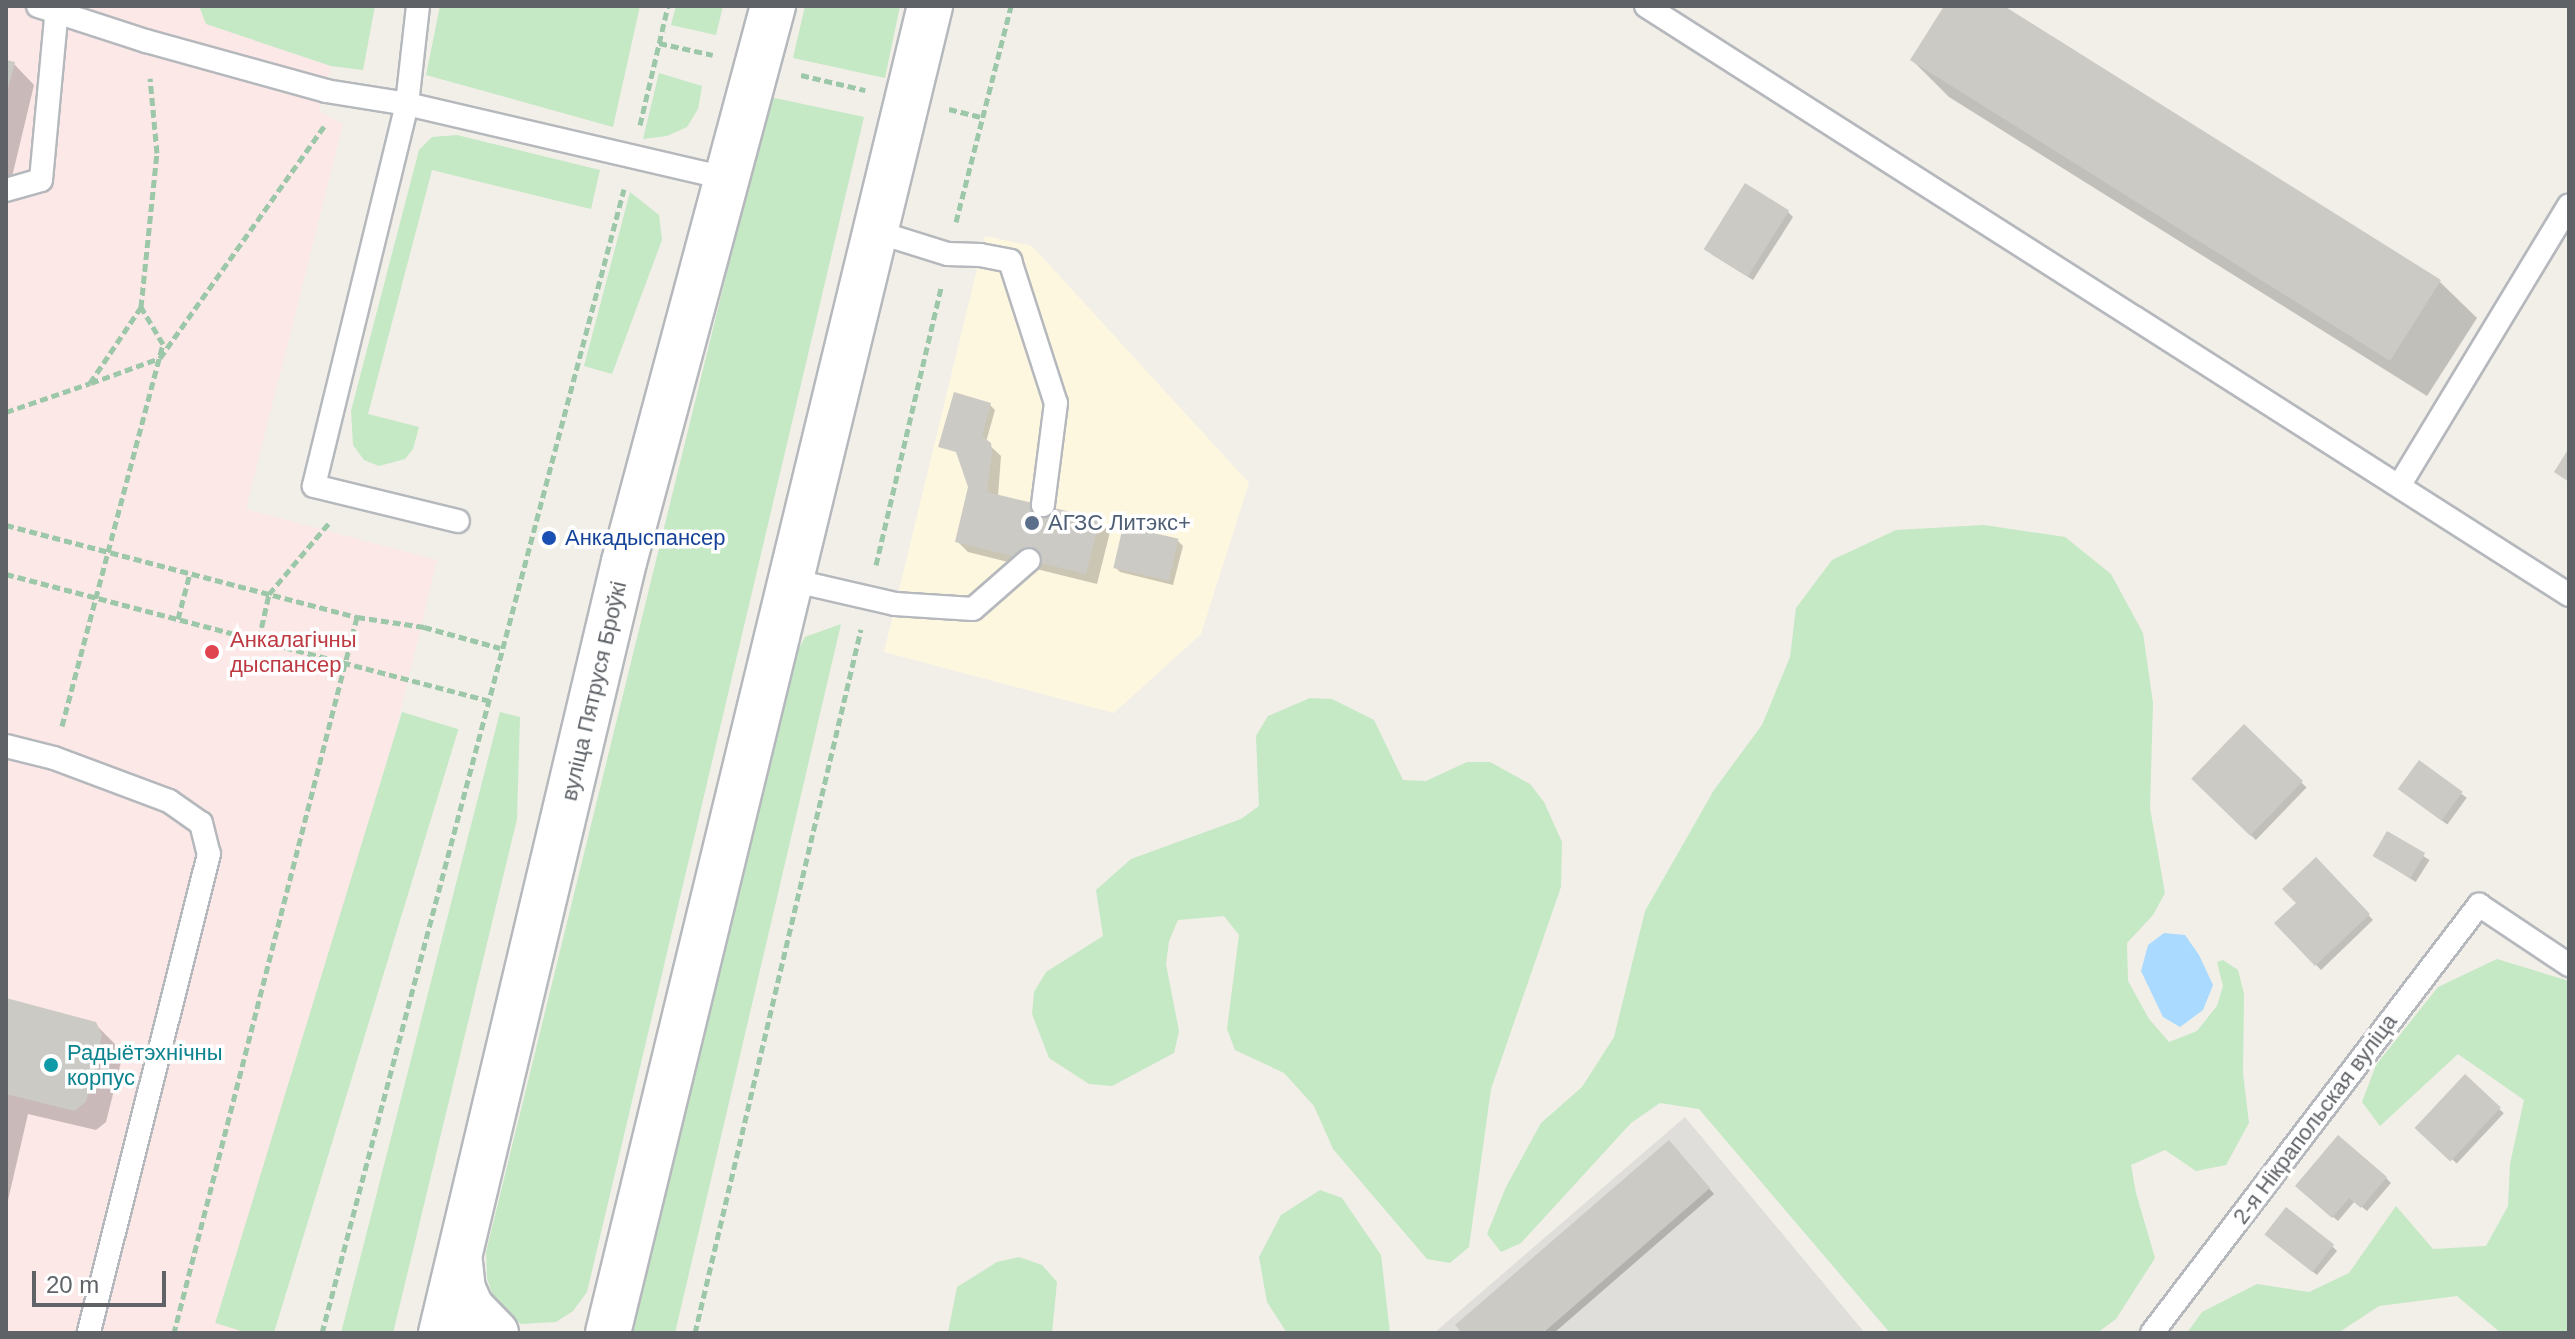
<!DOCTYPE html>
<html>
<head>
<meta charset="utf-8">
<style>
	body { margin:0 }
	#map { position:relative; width:2575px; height:1339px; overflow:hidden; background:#f1efe8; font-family:Arial,sans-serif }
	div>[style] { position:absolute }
	.commercial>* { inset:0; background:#fef7e0 }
	.industrial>* { inset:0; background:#e0deda }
	.medical>* { inset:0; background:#fce8e6 }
	.green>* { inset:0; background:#c5e8c5; transform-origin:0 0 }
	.water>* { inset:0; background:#aadaff }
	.shadow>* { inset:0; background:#0003; transform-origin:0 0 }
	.building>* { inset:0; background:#cccac5; transform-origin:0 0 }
	.path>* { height:5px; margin-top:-2.5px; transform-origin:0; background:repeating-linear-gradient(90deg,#9cc7a9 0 8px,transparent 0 12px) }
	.roads { filter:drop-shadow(2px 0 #b5b8bc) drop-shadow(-2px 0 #b5b8bc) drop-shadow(0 2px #b5b8bc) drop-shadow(0 -2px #b5b8bc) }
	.service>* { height:22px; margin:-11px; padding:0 11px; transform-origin:11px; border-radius:11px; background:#fff }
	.secondary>* { height:44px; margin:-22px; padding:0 22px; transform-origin:22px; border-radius:22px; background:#fff }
	.dots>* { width:22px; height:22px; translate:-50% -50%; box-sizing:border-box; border:4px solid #fff; border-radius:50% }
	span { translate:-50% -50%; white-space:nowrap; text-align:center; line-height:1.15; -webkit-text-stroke:7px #fff; paint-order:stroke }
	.service-label { font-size:22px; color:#4e5e75 }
	.left { translate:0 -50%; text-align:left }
	.transit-label { font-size:22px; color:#164399 }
	.health-label { font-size:22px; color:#be3a42 }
	.street-label { font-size:22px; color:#5f6368 }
	.culture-label { font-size:22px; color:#0d838f }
	.frame { position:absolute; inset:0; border:8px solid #5f6368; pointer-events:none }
	.scale { position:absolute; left:32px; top:1271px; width:134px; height:36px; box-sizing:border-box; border:4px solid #5f6368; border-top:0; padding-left:10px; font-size:24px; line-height:28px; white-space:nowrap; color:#5f6368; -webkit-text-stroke:6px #fff; paint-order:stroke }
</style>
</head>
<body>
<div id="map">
	<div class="commercial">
		<i style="clip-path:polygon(985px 236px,1032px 246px,1249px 483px,1201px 634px,1114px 713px,884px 652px)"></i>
	</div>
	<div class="industrial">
		<i style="clip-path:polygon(1685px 1117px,1865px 1333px,1434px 1333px)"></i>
	</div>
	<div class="medical">
		<i style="clip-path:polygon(6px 6px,199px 6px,206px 24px,331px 66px,319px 111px,343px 124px,246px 509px,437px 560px,251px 1333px,6px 1333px)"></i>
	</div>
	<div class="green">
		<i style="clip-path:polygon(199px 6px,375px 6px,363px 70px,331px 66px,206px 24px)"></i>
		<i style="clip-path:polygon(440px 6px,640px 6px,613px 127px,426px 75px)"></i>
		<i style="clip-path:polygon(676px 6px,723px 6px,716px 35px,671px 25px)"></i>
		<i style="clip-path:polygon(805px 6px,900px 6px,885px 78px,793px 58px)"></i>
		<i style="clip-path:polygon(659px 73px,702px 86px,698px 109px,687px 127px,667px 136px,643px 139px)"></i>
		<i style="clip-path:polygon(770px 97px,864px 117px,587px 1292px,573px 1311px,556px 1322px,521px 1324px,495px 1302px,487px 1278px,486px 1252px)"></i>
		<i style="clip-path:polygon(457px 135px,600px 170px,591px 209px,432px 170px,368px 414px,419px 427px,413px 449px,405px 459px,379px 466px,364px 460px,353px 445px,351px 411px,419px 150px,432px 137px)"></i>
		<i style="clip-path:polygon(630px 192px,659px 215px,662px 240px,612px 374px,584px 366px)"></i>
		<i style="clip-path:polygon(1984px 525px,2065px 537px,2111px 574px,2143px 633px,2153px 703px,2150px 808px,2165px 893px,2153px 915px,2127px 943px,2128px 981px,2149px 1019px,2169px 1042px,2197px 1031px,2217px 1006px,2223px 986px,2217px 962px,2223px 960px,2238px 970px,2244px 994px,2243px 1073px,2249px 1123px,2226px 1165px,2196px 1171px,2165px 1150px,2131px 1165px,2136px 1193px,2155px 1258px,2116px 1319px,2097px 1333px,1890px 1333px,1699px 1109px,1660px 1103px,1631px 1123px,1521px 1243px,1501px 1252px,1487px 1234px,1506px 1187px,1541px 1123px,1582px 1087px,1614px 1037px,1645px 911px,1714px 790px,1762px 725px,1790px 657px,1796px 608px,1832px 560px,1896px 530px)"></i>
		<i style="clip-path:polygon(841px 624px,675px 1333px,630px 1333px,790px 666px,805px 637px)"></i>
		<i style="clip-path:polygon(1310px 698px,1332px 699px,1374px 720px,1403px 780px,1426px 781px,1467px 762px,1490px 762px,1530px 784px,1544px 802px,1562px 842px,1561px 887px,1491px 1089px,1469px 1247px,1450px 1263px,1427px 1259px,1333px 1149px,1314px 1106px,1284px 1073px,1235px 1050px,1227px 1029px,1239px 935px,1224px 916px,1178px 920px,1169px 941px,1166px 964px,1179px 1031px,1174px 1053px,1112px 1086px,1089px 1084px,1049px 1058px,1032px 1014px,1034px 992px,1046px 972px,1103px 936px,1096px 890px,1131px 859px,1241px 819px,1259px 806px,1256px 736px,1268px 716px)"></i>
		<i style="left:402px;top:712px;width:59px;height:639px;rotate:17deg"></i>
		<i style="clip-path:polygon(500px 712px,520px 717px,517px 819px,393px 1333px,341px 1333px)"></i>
		<i style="clip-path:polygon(2497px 959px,2569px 981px,2569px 1333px,2501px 1333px,2457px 1296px,2379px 1306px,2338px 1333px,2187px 1333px,2202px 1312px,2257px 1284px,2309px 1292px,2349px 1273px,2396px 1206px,2433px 1249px,2486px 1246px,2508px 1206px,2510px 1164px,2524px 1100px,2458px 1054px,2380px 1126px,2362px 1102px,2376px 1065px,2438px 987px)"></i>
		<i style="clip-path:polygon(1320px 1190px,1342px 1198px,1381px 1255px,1390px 1333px,1287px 1333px,1267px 1302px,1259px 1257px,1281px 1215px)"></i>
		<i style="clip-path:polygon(1019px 1257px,1042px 1265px,1057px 1282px,1052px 1333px,948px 1333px,957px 1287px,997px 1262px)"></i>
	</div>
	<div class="water">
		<i style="clip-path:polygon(2164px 933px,2185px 935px,2199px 955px,2213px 985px,2203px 1010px,2180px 1027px,2163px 1017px,2141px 971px,2148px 945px)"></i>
	</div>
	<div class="shadow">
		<i style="clip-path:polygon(1947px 6px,2001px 6px,2440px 282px,2477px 318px,2427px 396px,1949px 97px,1912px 60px)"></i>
		<i style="clip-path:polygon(6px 62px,14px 64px,34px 85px,12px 177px,6px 176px)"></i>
		<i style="clip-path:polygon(1788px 212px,1793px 217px,1753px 280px,1711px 254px)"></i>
		<i style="clip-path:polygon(956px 395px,990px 405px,995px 410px,986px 442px,1001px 456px,998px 496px,1099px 521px,1110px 532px,1097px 584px,968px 552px,957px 541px,970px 487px,962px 456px,945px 451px,965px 457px,967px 453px,940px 446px)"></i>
		<i style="clip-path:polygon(1178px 541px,1183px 546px,1173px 585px,1120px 572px,1115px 567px)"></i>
		<i style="left:2244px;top:727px;width:87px;height:73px;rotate:44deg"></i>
		<i style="left:2419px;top:763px;width:59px;height:33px;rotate:36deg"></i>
		<i style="left:2388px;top:834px;width:49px;height:26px;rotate:32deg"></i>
		<i style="clip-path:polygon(2316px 860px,2373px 920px,2321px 970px,2277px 923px,2298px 903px)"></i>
		<i style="clip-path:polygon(6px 1000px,95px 1024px,116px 1045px,122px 1058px,106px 1122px,96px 1130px,28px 1114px,6px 1209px)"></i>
		<i style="left:2465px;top:1077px;width:53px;height:69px;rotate:43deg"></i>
		<i style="clip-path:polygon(1674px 1148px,1714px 1194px,1554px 1333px,1464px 1333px)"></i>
		<i style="clip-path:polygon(2386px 1178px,2391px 1183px,2367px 1211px,2355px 1201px,2338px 1221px,2303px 1191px)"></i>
		<i style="clip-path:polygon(2271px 1238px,2332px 1246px,2337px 1251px,2317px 1275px)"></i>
	</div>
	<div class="building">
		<i style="clip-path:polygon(1944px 6px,2004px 6px,2441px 280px,2390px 361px,1910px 60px)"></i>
		<i style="clip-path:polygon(6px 60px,15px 62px,7px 93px,6px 92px)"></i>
		<i style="left:1745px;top:183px;width:52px;height:78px;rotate:32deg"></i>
		<i style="clip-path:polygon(954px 392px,991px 403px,982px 436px,991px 443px,992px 452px,987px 492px,1100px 519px,1086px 574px,955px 542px,968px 487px,956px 452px,938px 447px)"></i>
		<i style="clip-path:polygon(2569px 448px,2569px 482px,2554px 472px)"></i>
		<i style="left:1123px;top:526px;width:57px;height:43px;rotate:13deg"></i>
		<i style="left:2244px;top:724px;width:82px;height:76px;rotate:44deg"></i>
		<i style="left:2419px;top:760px;width:54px;height:36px;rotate:36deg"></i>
		<i style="left:2387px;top:831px;width:44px;height:29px;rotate:30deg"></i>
		<i style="clip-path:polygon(2316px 857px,2370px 914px,2315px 966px,2274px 923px,2296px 903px,2282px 889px)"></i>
		<i style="clip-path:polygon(6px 998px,96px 1022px,102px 1035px,86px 1102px,74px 1111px,6px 1094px)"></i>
		<i style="left:2465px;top:1074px;width:49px;height:74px;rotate:43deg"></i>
		<i style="clip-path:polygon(2338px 1135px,2387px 1177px,2361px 1208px,2349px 1198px,2332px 1218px,2295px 1186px)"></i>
		<i style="clip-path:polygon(1669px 1140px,1710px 1188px,1543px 1333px,1462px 1333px,1455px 1325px)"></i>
		<i style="left:2286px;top:1207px;width:61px;height:35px;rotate:38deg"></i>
	</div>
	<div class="path">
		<i style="left:659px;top:43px;width:55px;rotate:12.5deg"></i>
		<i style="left:801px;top:75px;width:66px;rotate:13.2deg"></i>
		<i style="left:949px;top:109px;width:34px;rotate:14deg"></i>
		<i style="left:640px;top:125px;width:122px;rotate:-76.8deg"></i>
		<i style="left:956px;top:222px;width:223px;rotate:-75.7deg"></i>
		<i style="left:91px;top:383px;width:73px;rotate:-19.9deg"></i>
		<i style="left:160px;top:358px;width:284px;rotate:-54.7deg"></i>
		<i style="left:6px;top:412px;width:89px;rotate:-19deg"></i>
		<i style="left:90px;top:383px;width:92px;rotate:-56.1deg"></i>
		<i style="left:141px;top:307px;width:155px;rotate:-84.1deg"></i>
		<i style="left:157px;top:153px;width:75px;rotate:-95.3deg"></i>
		<i style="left:6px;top:525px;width:363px;rotate:14.7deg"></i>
		<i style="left:357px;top:617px;width:739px;rotate:104.34deg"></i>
		<i style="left:876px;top:565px;width:285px;rotate:-76.8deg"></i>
		<i style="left:6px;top:574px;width:499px;rotate:14.7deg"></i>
		<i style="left:357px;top:617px;width:68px;rotate:8.5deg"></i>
		<i style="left:424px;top:627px;width:79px;rotate:15.4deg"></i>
		<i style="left:178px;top:619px;width:48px;rotate:-75.4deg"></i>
		<i style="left:259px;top:639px;width:46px;rotate:-77.5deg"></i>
		<i style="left:269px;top:594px;width:93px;rotate:-49.8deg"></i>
		<i style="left:62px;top:726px;width:395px;rotate:-75.2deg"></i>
		<i style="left:163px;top:344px;width:43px;rotate:-120.7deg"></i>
		<i style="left:322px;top:1333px;width:1183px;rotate:-75.21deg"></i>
		<i style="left:695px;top:1333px;width:723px;rotate:-76.73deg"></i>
	</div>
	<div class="roads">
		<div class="service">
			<i style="left:38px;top:6px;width:114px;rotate:18deg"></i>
			<i style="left:146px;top:41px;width:187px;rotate:15.5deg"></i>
			<i style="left:326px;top:91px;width:82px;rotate:9.1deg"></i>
			<i style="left:407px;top:104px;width:331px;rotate:13.1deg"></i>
			<i style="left:418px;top:6px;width:99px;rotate:96.4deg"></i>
			<i style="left:407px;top:104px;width:393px;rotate:103.7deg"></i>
			<i style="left:314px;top:486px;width:148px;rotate:13.7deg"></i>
			<i style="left:1646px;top:6px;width:1095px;rotate:32.54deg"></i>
			<i style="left:6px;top:190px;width:36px;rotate:-16deg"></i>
			<i style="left:41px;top:180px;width:175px;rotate:-84.7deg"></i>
			<i style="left:874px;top:231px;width:77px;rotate:17.3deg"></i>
			<i style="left:948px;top:254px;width:32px;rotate:2deg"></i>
			<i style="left:980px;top:255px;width:31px;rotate:11deg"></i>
			<i style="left:1010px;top:261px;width:149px;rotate:72.1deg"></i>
			<i style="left:1056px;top:403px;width:103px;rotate:97.3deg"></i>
			<i style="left:2399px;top:486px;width:328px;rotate:-58.8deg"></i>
			<i style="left:791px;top:580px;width:107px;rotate:13deg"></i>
			<i style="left:895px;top:604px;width:78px;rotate:3.7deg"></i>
			<i style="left:973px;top:609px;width:74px;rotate:-41.2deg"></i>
			<i style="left:6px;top:746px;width:49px;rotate:14deg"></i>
			<i style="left:54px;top:758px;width:123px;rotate:20.5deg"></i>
			<i style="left:169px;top:801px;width:39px;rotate:35deg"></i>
			<i style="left:201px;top:823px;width:32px;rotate:76deg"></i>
			<i style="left:209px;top:854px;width:494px;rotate:104.1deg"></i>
			<i style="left:2152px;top:1333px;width:539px;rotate:-52.62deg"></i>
			<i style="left:2479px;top:905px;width:108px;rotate:33.7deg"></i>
		</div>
		<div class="secondary">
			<i style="left:460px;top:1262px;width:27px;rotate:84deg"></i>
			<i style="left:463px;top:1289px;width:20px;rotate:66deg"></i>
			<i style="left:471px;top:1307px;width:36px;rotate:46deg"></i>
			<i style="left:441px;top:1333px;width:792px;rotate:-76.65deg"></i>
			<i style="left:624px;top:562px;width:576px;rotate:-75deg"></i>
			<i style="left:608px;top:1333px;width:1366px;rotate:-76.36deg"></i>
		</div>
	</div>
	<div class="dots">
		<i style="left:1032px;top:523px;background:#5c6f8a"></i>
		<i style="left:549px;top:538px;background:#1a4fb4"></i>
		<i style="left:212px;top:652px;background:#e0444e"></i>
		<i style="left:51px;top:1065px;background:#0f9aa8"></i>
	</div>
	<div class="service-label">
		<span class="left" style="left:1048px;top:523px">АГЗС Литэкс+</span>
	</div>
	<div class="transit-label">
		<span class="left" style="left:565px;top:538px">Анкадыспансер</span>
	</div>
	<div class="health-label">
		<span class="left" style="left:230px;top:652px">Анкалагічны<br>дыспансер</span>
	</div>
	<div class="street-label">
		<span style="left:594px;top:691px;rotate:-77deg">вуліца Пятруся Броўкі</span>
		<span style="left:2315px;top:1119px;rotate:-53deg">2-я Нікрапольская вуліца</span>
	</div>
	<div class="culture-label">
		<span class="left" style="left:67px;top:1065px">Радыётэхнічны<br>корпус</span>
	</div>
	<div class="frame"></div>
	<div class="scale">20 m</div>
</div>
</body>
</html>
